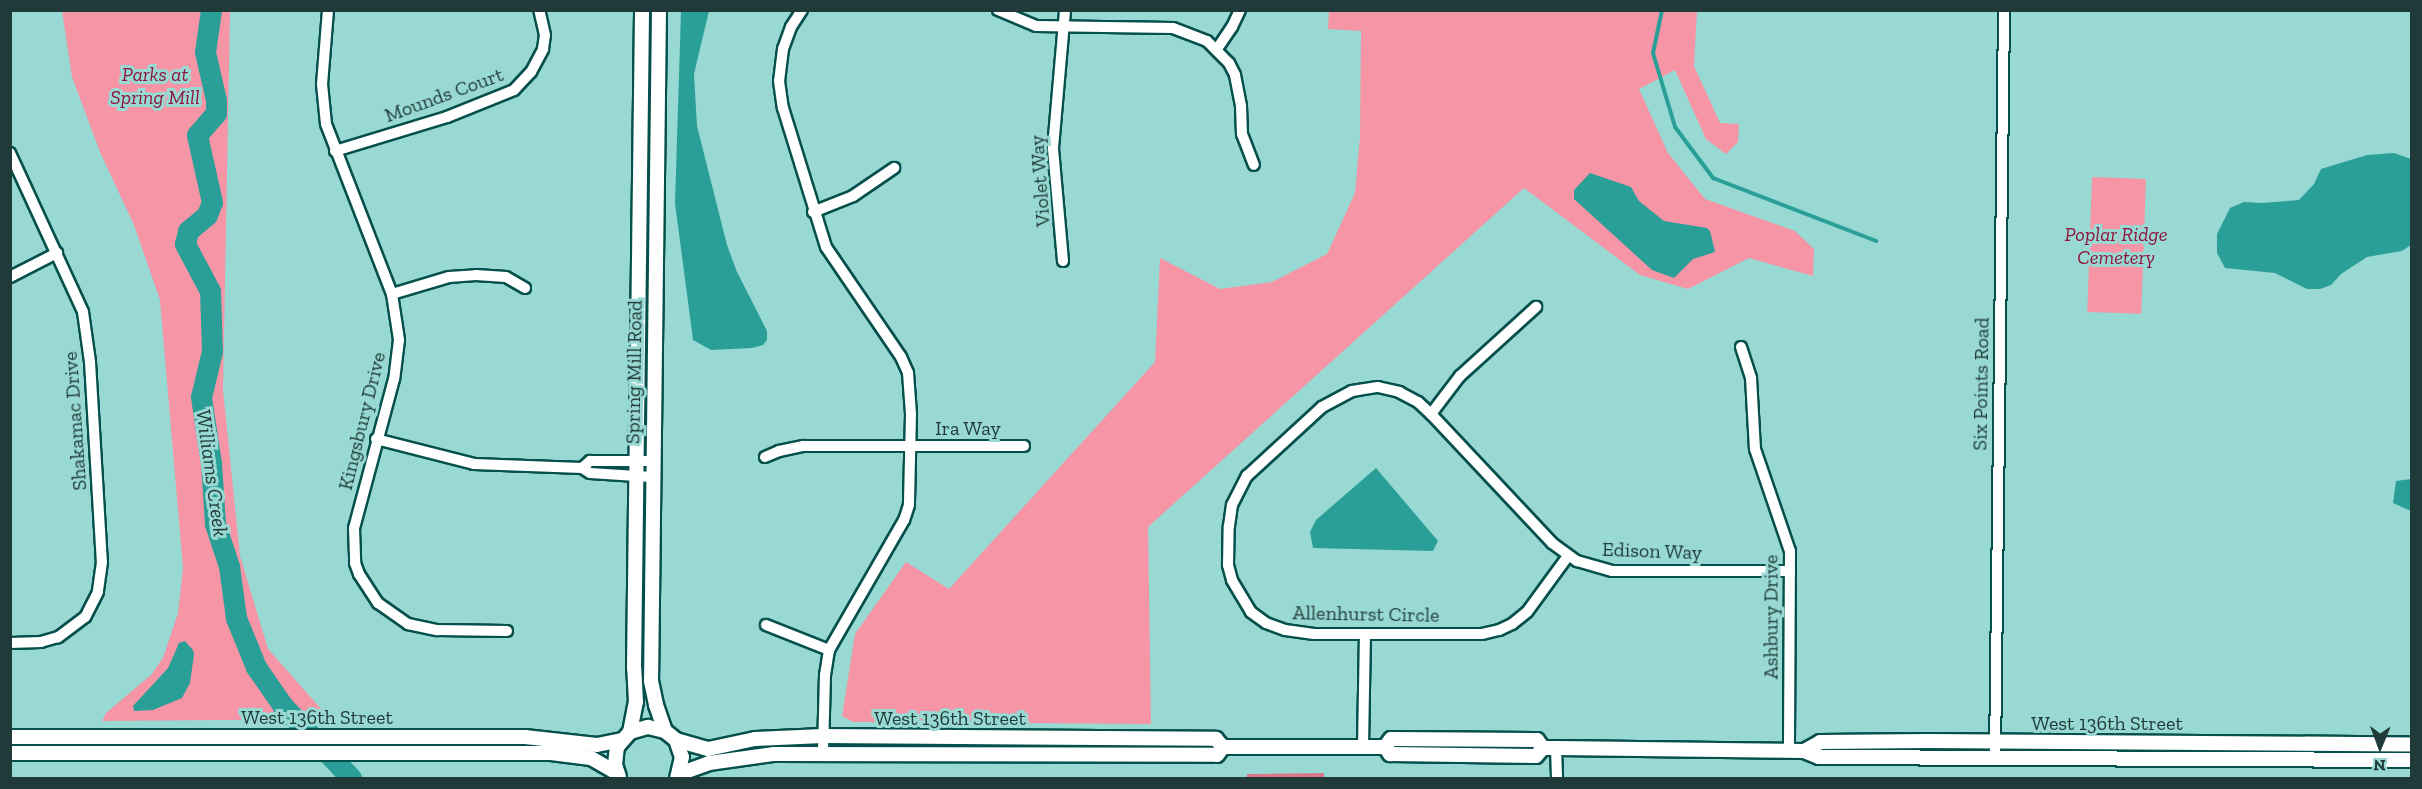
<!DOCTYPE html>
<html>
<head>
<meta charset="utf-8">
<style>
	body { margin:0 }
	#map { position:relative; width:2422px; height:789px; overflow:hidden; background:#98d9d3; font-family:"Zilla Slab",serif }
	div>[style] { position:absolute }
	.green>* { inset:0; background:#f695a6; transform-origin:0 0 }
	.forest>* { inset:0; background:#db778a }
	.water>* { inset:0; background:#2a9f98 }
	.stream>* { height:4px; margin:-2px; padding:0 2px; transform-origin:2px; border-radius:2px; background:#2a9f98 }
	.river>* { height:21px; margin:-10.5px; padding:0 10.5px; transform-origin:10.5px; border-radius:10.5px; background:#2a9f98 }
	.roads { filter:drop-shadow(2px 0 #05504c) drop-shadow(-2px 0 #05504c) drop-shadow(0 2px #05504c) drop-shadow(0 -2px #05504c) }
	.street>* { height:10px; margin:-5px; padding:0 5px; transform-origin:5px; border-radius:5px; background:#fff }
	.secondary>* { height:14px; margin:-7px; padding:0 7px; transform-origin:7px; border-radius:7px; background:#fff }
	span { translate:-50% -50%; white-space:nowrap; text-align:center; line-height:1.15; -webkit-text-stroke:6px #98d9d3; paint-order:stroke }
	.park-label { font-size:20px; color:#8f153c; font-style:italic }
	.street-label { font-size:20px; color:#1f3a38 }
	.water-label { font-size:21px; color:#223b39; font-style:italic }
	.frame { position:absolute; inset:0; border:12px solid #1f3a38; pointer-events:none }
	.north { position:absolute; left:2350px; top:717px; width:60px; height:60px; -webkit-text-stroke:4px #98d9d3; paint-order:stroke; rotate:181deg; font-size:16px; font-weight:700; line-height:24px; text-align:center; color:#1f3a38 }
	.north::after { content:''; display:block; margin:auto; width:21px; height:27px; background:#1f3a38; clip-path:polygon(50% 0,100% 100%,50% 72%,0 100%) }
</style>
</head>
<body>
<div id="map">
	<div class="green">
		<i style="clip-path:polygon(62px 11px,230px 11px,223px 390px,240px 556px,268px 649px,330px 719px,102px 721px,106px 713px,151px 675px,163px 658px,178px 613px,183px 568px,160px 300px,134px 225px,100px 152px,72px 77px)"></i>
		<i style="clip-path:polygon(1329px 11px,1697px 11px,1694px 66px,1720px 123px,1739px 124px,1738px 142px,1726px 154px,1706px 139px,1675px 70px,1639px 89px,1668px 153px,1705px 199px,1795px 231px,1814px 249px,1813px 276px,1749px 258px,1688px 289px,1640px 275px,1524px 188px,1148px 527px,1151px 724px,853px 722px,842px 716px,855px 634px,906px 562px,949px 589px,1155px 362px,1160px 258px,1220px 289px,1272px 282px,1327px 254px,1355px 193px,1360px 137px,1361px 31px,1328px 29px)"></i>
		<i style="left:2092px;top:177px;width:54px;height:135px;rotate:2deg"></i>
	</div>
	<div class="forest">
		<i style="clip-path:polygon(1324px 773px,1324px 778px,1247px 778px,1247px 774px)"></i>
	</div>
	<div class="water">
		<i style="clip-path:polygon(681px 11px,709px 11px,694px 74px,697px 126px,727px 245px,737px 272px,767px 331px,767px 340px,763px 345px,752px 348px,711px 350px,693px 340px,675px 203px)"></i>
		<i style="clip-path:polygon(2394px 153px,2411px 159px,2411px 245px,2402px 251px,2367px 257px,2341px 274px,2331px 285px,2320px 289px,2307px 289px,2275px 273px,2225px 268px,2217px 253px,2217px 234px,2230px 208px,2244px 202px,2262px 203px,2299px 200px,2314px 184px,2321px 169px,2367px 155px)"></i>
		<i style="clip-path:polygon(1590px 173px,1631px 187px,1639px 201px,1664px 221px,1707px 228px,1710px 231px,1715px 252px,1693px 259px,1674px 278px,1652px 270px,1574px 199px,1574px 190px)"></i>
		<i style="clip-path:polygon(1376px 468px,1438px 541px,1433px 551px,1313px 548px,1310px 532px,1316px 520px)"></i>
		<i style="clip-path:polygon(2411px 479px,2412px 479px,2411px 511px,2393px 503px,2396px 481px)"></i>
		<i style="clip-path:polygon(185px 641px,193px 650px,194px 655px,190px 683px,182px 698px,153px 710px,134px 711px,133px 706px,168px 668px,179px 643px)"></i>
	</div>
	<div class="stream">
		<i style="left:1662px;top:10px;width:44px;rotate:101.8deg"></i>
		<i style="left:1653px;top:53px;width:77px;rotate:73.4deg"></i>
		<i style="left:1675px;top:127px;width:64px;rotate:53.3deg"></i>
		<i style="left:1713px;top:178px;width:175px;rotate:21.1deg"></i>
	</div>
	<div class="river">
		<i style="left:211px;top:10px;width:42px;rotate:98.1deg"></i>
		<i style="left:205px;top:52px;width:49px;rotate:77.1deg"></i>
		<i style="left:216px;top:100px;width:13px;rotate:90deg"></i>
		<i style="left:216px;top:113px;width:29px;rotate:131deg"></i>
		<i style="left:197px;top:135px;width:69px;rotate:77.4deg"></i>
		<i style="left:212px;top:202px;width:14px;rotate:111deg"></i>
		<i style="left:207px;top:215px;width:25px;rotate:140deg"></i>
		<i style="left:188px;top:231px;width:13px;rotate:103deg"></i>
		<i style="left:185px;top:244px;width:53px;rotate:62deg"></i>
		<i style="left:210px;top:291px;width:60px;rotate:88.1deg"></i>
		<i style="left:212px;top:351px;width:47px;rotate:103.4deg"></i>
		<i style="left:201px;top:397px;width:67px;rotate:81.4deg"></i>
		<i style="left:211px;top:463px;width:61px;rotate:86.2deg"></i>
		<i style="left:215px;top:524px;width:44px;rotate:71.6deg"></i>
		<i style="left:229px;top:566px;width:52px;rotate:82.3deg"></i>
		<i style="left:236px;top:618px;width:53px;rotate:67.8deg"></i>
		<i style="left:256px;top:667px;width:47px;rotate:55.3deg"></i>
		<i style="left:283px;top:706px;width:99px;rotate:46.6deg"></i>
	</div>
	<div class="roads">
		<div class="street">
			<i style="left:328px;top:10px;width:74px;rotate:94.6deg"></i>
			<i style="left:322px;top:84px;width:40px;rotate:84.3deg"></i>
			<i style="left:326px;top:124px;width:182px;rotate:68.8deg"></i>
			<i style="left:392px;top:294px;width:47px;rotate:81.3deg"></i>
			<i style="left:399px;top:340px;width:39px;rotate:97deg"></i>
			<i style="left:394px;top:379px;width:154px;rotate:105deg"></i>
			<i style="left:354px;top:528px;width:35px;rotate:88deg"></i>
			<i style="left:355px;top:563px;width:12px;rotate:70deg"></i>
			<i style="left:359px;top:574px;width:35px;rotate:57deg"></i>
			<i style="left:378px;top:603px;width:37px;rotate:35deg"></i>
			<i style="left:408px;top:624px;width:30px;rotate:12deg"></i>
			<i style="left:437px;top:630px;width:70px;rotate:0.8deg"></i>
			<i style="left:802px;top:10px;width:20px;rotate:123deg"></i>
			<i style="left:791px;top:27px;width:23px;rotate:110deg"></i>
			<i style="left:783px;top:49px;width:32px;rotate:97deg"></i>
			<i style="left:779px;top:81px;width:27px;rotate:82deg"></i>
			<i style="left:783px;top:108px;width:145px;rotate:72.8deg"></i>
			<i style="left:826px;top:247px;width:133px;rotate:55.7deg"></i>
			<i style="left:901px;top:357px;width:17px;rotate:66deg"></i>
			<i style="left:908px;top:373px;width:41px;rotate:85.8deg"></i>
			<i style="left:911px;top:414px;width:91px;rotate:91.3deg"></i>
			<i style="left:909px;top:505px;width:16px;rotate:108deg"></i>
			<i style="left:904px;top:520px;width:150px;rotate:120deg"></i>
			<i style="left:829px;top:650px;width:25px;rotate:99deg"></i>
			<i style="left:825px;top:675px;width:78px;rotate:91.5deg"></i>
			<i style="left:998px;top:10px;width:41px;rotate:22.8deg"></i>
			<i style="left:1036px;top:26px;width:137px;rotate:0.8deg"></i>
			<i style="left:1173px;top:28px;width:36px;rotate:21deg"></i>
			<i style="left:1207px;top:41px;width:31px;rotate:45deg"></i>
			<i style="left:1229px;top:63px;width:13px;rotate:63deg"></i>
			<i style="left:1235px;top:75px;width:32px;rotate:79deg"></i>
			<i style="left:1241px;top:106px;width:28px;rotate:88deg"></i>
			<i style="left:1242px;top:134px;width:33px;rotate:69deg"></i>
			<i style="left:1217px;top:49px;width:27px;rotate:-56deg"></i>
			<i style="left:1232px;top:27px;width:19px;rotate:-65deg"></i>
			<i style="left:335px;top:151px;width:117px;rotate:-16.9deg"></i>
			<i style="left:447px;top:117px;width:72px;rotate:-21.9deg"></i>
			<i style="left:514px;top:90px;width:25px;rotate:-47deg"></i>
			<i style="left:531px;top:72px;width:26px;rotate:-62deg"></i>
			<i style="left:543px;top:49px;width:14px;rotate:-82deg"></i>
			<i style="left:545px;top:35px;width:26px;rotate:-103deg"></i>
			<i style="left:10px;top:153px;width:175px;rotate:65.3deg"></i>
			<i style="left:83px;top:312px;width:50px;rotate:82deg"></i>
			<i style="left:90px;top:362px;width:200px;rotate:86.6deg"></i>
			<i style="left:102px;top:562px;width:30px;rotate:98deg"></i>
			<i style="left:98px;top:592px;width:28px;rotate:117deg"></i>
			<i style="left:85px;top:617px;width:34px;rotate:143deg"></i>
			<i style="left:58px;top:637px;width:18px;rotate:164deg"></i>
			<i style="left:41px;top:642px;width:31px;rotate:178deg"></i>
			<i style="left:813px;top:212px;width:43px;rotate:-21.8deg"></i>
			<i style="left:853px;top:196px;width:50px;rotate:-34.3deg"></i>
			<i style="left:1063px;top:261px;width:113px;rotate:-95.1deg"></i>
			<i style="left:1053px;top:148px;width:139px;rotate:-85deg"></i>
			<i style="left:10px;top:277px;width:53px;rotate:-27.1deg"></i>
			<i style="left:392px;top:294px;width:59px;rotate:-16.6deg"></i>
			<i style="left:449px;top:277px;width:27px;rotate:-4deg"></i>
			<i style="left:476px;top:275px;width:30px;rotate:4deg"></i>
			<i style="left:506px;top:277px;width:22px;rotate:30deg"></i>
			<i style="left:1741px;top:347px;width:33px;rotate:72deg"></i>
			<i style="left:1751px;top:378px;width:71px;rotate:86.8deg"></i>
			<i style="left:1755px;top:449px;width:108px;rotate:71.1deg"></i>
			<i style="left:1790px;top:551px;width:199px;rotate:90.3deg"></i>
			<i style="left:1431px;top:414px;width:48px;rotate:-52.7deg"></i>
			<i style="left:1460px;top:376px;width:103px;rotate:-42.2deg"></i>
			<i style="left:376px;top:439px;width:101px;rotate:14.3deg"></i>
			<i style="left:474px;top:464px;width:108px;rotate:2.1deg"></i>
			<i style="left:582px;top:468px;width:9px;rotate:32deg"></i>
			<i style="left:590px;top:473px;width:62px;rotate:3.7deg"></i>
			<i style="left:765px;top:457px;width:15px;rotate:-23deg"></i>
			<i style="left:779px;top:451px;width:25px;rotate:-12deg"></i>
			<i style="left:803px;top:446px;width:221px"></i>
			<i style="left:582px;top:468px;width:11px;rotate:-41deg"></i>
			<i style="left:590px;top:461px;width:63px"></i>
			<i style="left:1568px;top:556px;width:69px;rotate:126.2deg"></i>
			<i style="left:1527px;top:612px;width:19px;rotate:141deg"></i>
			<i style="left:1512px;top:624px;width:14px;rotate:155deg"></i>
			<i style="left:1499px;top:630px;width:17px;rotate:167deg"></i>
			<i style="left:1482px;top:634px;width:168px;rotate:180deg"></i>
			<i style="left:1314px;top:634px;width:29px;rotate:-172deg"></i>
			<i style="left:1285px;top:630px;width:20px;rotate:-160deg"></i>
			<i style="left:1266px;top:623px;width:19px;rotate:-144deg"></i>
			<i style="left:1251px;top:612px;width:37px;rotate:-121deg"></i>
			<i style="left:1232px;top:580px;width:16px;rotate:-105deg"></i>
			<i style="left:1228px;top:565px;width:39px;rotate:-89deg"></i>
			<i style="left:1229px;top:526px;width:21px;rotate:-82deg"></i>
			<i style="left:1232px;top:505px;width:33px;rotate:-63deg"></i>
			<i style="left:1247px;top:476px;width:102px;rotate:-42.6deg"></i>
			<i style="left:1322px;top:407px;width:34px;rotate:-28deg"></i>
			<i style="left:1352px;top:391px;width:26px;rotate:-9deg"></i>
			<i style="left:1378px;top:387px;width:22px;rotate:13deg"></i>
			<i style="left:1399px;top:392px;width:21px;rotate:28deg"></i>
			<i style="left:1418px;top:402px;width:18px;rotate:43deg"></i>
			<i style="left:1431px;top:414px;width:177px;rotate:46.8deg"></i>
			<i style="left:1552px;top:543px;width:31px;rotate:36deg"></i>
			<i style="left:1577px;top:561px;width:36px;rotate:16deg"></i>
			<i style="left:1612px;top:571px;width:178px"></i>
			<i style="left:766px;top:625px;width:68px;rotate:21.6deg"></i>
			<i style="left:1363px;top:747px;width:113px;rotate:-89deg"></i>
			<i style="left:1556px;top:748px;width:30px;rotate:88deg"></i>
			<i style="left:1995px;top:758px;width:748px;rotate:-89.31deg"></i>
		</div>
		<div class="secondary">
			<i style="left:659px;top:10px;width:671px;rotate:90.68deg"></i>
			<i style="left:651px;top:681px;width:25px;rotate:78deg"></i>
			<i style="left:656px;top:705px;width:28px;rotate:71deg"></i>
			<i style="left:630px;top:732px;width:31px;rotate:-79deg"></i>
			<i style="left:636px;top:702px;width:34px;rotate:-93deg"></i>
			<i style="left:634px;top:668px;width:658px;rotate:-89.3deg"></i>
			<i style="left:10px;top:737px;width:515px"></i>
			<i style="left:525px;top:737px;width:72px;rotate:6.3deg"></i>
			<i style="left:597px;top:745px;width:25px;rotate:-11deg"></i>
			<i style="left:676px;top:740px;width:33px;rotate:16deg"></i>
			<i style="left:708px;top:749px;width:48px;rotate:-12deg"></i>
			<i style="left:755px;top:739px;width:68px;rotate:-2.5deg"></i>
			<i style="left:823px;top:736px;width:393px;rotate:0.4deg"></i>
			<i style="left:1216px;top:739px;width:11px;rotate:49deg"></i>
			<i style="left:1223px;top:747px;width:162px"></i>
			<i style="left:1385px;top:747px;width:9px;rotate:54deg"></i>
			<i style="left:1390px;top:754px;width:146px;rotate:0.8deg"></i>
			<i style="left:1536px;top:756px;width:11px;rotate:-49deg"></i>
			<i style="left:1543px;top:748px;width:13px"></i>
			<i style="left:1556px;top:748px;width:248px;rotate:0.7deg"></i>
			<i style="left:1804px;top:751px;width:16px;rotate:22deg"></i>
			<i style="left:1819px;top:757px;width:593px;rotate:0.29deg"></i>
			<i style="left:1385px;top:747px;width:10px;rotate:-53deg"></i>
			<i style="left:1391px;top:739px;width:146px;rotate:0.4deg"></i>
			<i style="left:1537px;top:740px;width:10px;rotate:53deg"></i>
			<i style="left:1804px;top:751px;width:18px;rotate:-29deg"></i>
			<i style="left:1820px;top:742px;width:108px;rotate:-0.5deg"></i>
			<i style="left:1928px;top:741px;width:484px;rotate:0.4deg"></i>
			<i style="left:10px;top:753px;width:541px"></i>
			<i style="left:551px;top:753px;width:40px;rotate:7.1deg"></i>
			<i style="left:591px;top:758px;width:30px;rotate:30deg"></i>
			<i style="left:679px;top:774px;width:32px;rotate:-20deg"></i>
			<i style="left:709px;top:763px;width:66px;rotate:-7.9deg"></i>
			<i style="left:774px;top:754px;width:443px;rotate:0.1deg"></i>
			<i style="left:1217px;top:755px;width:10px;rotate:-53deg"></i>
			<i style="left:619px;top:777px;width:13px;rotate:-108deg"></i>
			<i style="left:615px;top:765px;width:18px;rotate:-84deg"></i>
			<i style="left:617px;top:747px;width:20px;rotate:-49deg"></i>
			<i style="left:630px;top:732px;width:19px;rotate:-16deg"></i>
			<i style="left:648px;top:727px;width:17px;rotate:13deg"></i>
			<i style="left:665px;top:731px;width:14px;rotate:39deg"></i>
			<i style="left:676px;top:740px;width:18px;rotate:71deg"></i>
			<i style="left:682px;top:757px;width:22px;rotate:103deg"></i>
		</div>
	</div>
	<div class="park-label">
		<span style="left:155px;top:86px">Parks at<br>Spring Mill</span>
		<span style="left:2116px;top:246px">Poplar Ridge<br>Cemetery</span>
	</div>
	<div class="street-label">
		<span style="left:444px;top:95px;rotate:-20deg">Mounds Court</span>
		<span style="left:1040px;top:181px;rotate:-94deg">Violet Way</span>
		<span style="left:634px;top:372px;rotate:-89deg">Spring Mill Road</span>
		<span style="left:1981px;top:384px;rotate:-89deg">Six Points Road</span>
		<span style="left:75px;top:421px;rotate:-94deg">Shakamac Drive</span>
		<span style="left:362px;top:421px;rotate:-76deg">Kingsbury Drive</span>
		<span style="left:968px;top:428px">Ira Way</span>
		<span style="left:1652px;top:551px;rotate:2deg">Edison Way</span>
		<span style="left:1366px;top:614px;rotate:1deg">Allenhurst Circle</span>
		<span style="left:1771px;top:617px;rotate:-90deg">Ashbury Drive</span>
		<span style="left:317px;top:717px">West 136th Street</span>
		<span style="left:950px;top:718px">West 136th Street</span>
		<span style="left:2107px;top:723px">West 136th Street</span>
	</div>
	<div class="water-label">
		<span style="left:212px;top:473px;rotate:82deg">Williams Creek</span>
	</div>
	<div class="frame"></div>
	<div class="north">N</div>
</div>
</body>
</html>
